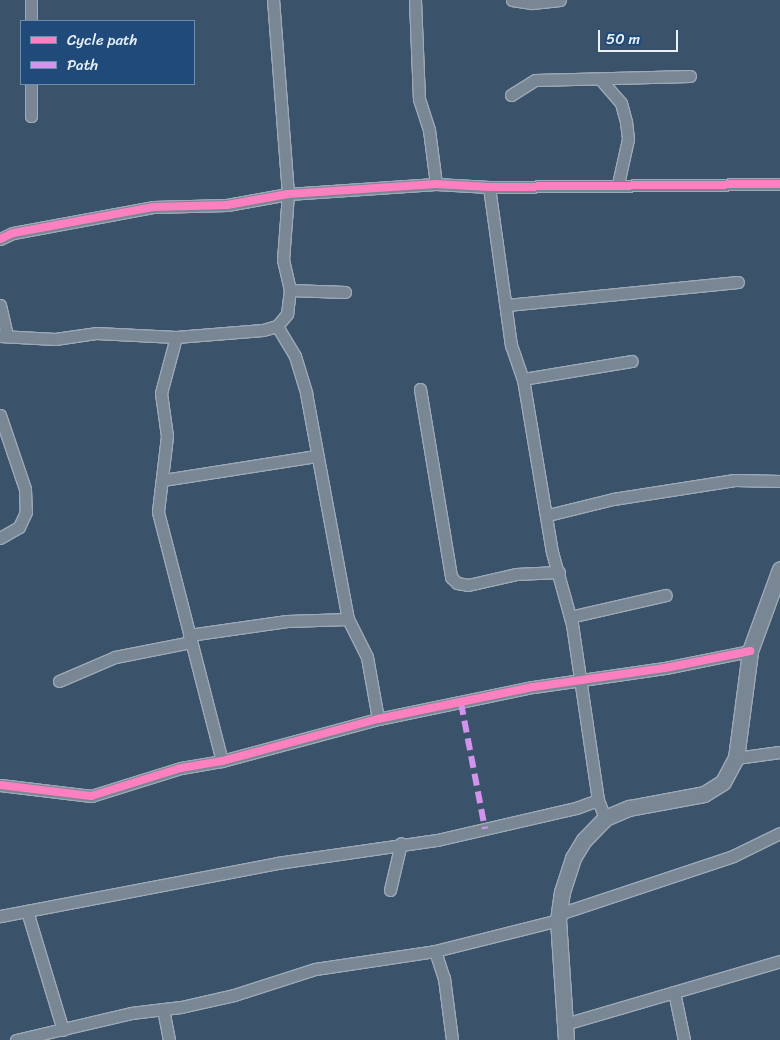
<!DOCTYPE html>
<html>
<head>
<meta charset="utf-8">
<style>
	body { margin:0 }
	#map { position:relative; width:780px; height:1040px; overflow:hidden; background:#3b526b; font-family:Sriracha,sans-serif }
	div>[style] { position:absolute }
	.roads { filter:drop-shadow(1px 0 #9da9b6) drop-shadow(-1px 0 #9da9b6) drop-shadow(0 1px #9da9b6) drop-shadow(0 -1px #9da9b6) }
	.minor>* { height:11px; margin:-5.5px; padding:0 5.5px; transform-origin:5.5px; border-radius:5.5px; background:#798694 }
	.tertiary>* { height:15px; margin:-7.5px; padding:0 7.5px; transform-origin:7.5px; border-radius:7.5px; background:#798694 }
	.quiet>* { height:6px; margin-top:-3px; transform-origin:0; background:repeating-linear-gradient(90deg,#d193ec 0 12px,transparent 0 18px) }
	.cycleway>* { height:8px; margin:-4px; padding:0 4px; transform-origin:4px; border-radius:4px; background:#ff80c0 }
	span { translate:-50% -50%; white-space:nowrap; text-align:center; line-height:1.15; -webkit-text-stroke:4px #1f4a7a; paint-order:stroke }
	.legend { position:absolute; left:20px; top:20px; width:175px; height:65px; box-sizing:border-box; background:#1f4a7a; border:1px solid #6f8dac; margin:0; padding:6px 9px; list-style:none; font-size:15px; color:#e8f1f8 }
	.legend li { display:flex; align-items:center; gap:10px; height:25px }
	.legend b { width:25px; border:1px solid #6f8dac }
	.scale { position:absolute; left:598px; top:30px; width:80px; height:22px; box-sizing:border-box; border:2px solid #e8f1f8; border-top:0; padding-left:6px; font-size:15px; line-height:18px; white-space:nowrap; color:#e8f1f8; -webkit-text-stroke:4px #1f4a7a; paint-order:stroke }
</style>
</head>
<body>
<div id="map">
	<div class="roads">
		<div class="minor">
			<i style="left:415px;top:0;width:99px;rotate:87.7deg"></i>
			<i style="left:419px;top:99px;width:33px;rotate:72deg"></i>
			<i style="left:429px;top:130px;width:54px;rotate:82.6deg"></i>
			<i style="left:512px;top:0;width:20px;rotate:9deg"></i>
			<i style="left:532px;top:3px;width:28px;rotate:-6deg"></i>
			<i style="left:31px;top:21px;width:21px;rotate:-90deg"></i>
			<i style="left:601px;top:80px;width:30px;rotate:49deg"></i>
			<i style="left:621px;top:103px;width:20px;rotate:75deg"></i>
			<i style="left:626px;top:122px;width:17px;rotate:83deg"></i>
			<i style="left:628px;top:139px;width:46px;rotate:102.5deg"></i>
			<i style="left:511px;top:95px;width:28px;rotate:-32deg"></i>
			<i style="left:535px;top:80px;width:155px;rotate:-1.5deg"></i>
			<i style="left:31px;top:116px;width:32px;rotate:-90deg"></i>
			<i style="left:489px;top:187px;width:160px;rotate:82.1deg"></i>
			<i style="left:511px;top:345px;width:36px;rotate:71deg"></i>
			<i style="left:523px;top:379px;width:175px;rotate:80.5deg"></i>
			<i style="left:552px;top:552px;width:75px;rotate:74.5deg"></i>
			<i style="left:572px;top:624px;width:178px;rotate:81.6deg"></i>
			<i style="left:598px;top:800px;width:19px;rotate:69deg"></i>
			<i style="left:0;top:239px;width:14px;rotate:-25deg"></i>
			<i style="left:13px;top:233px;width:142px;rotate:-10.5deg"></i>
			<i style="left:153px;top:207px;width:74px;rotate:-1.5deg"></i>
			<i style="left:227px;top:205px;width:62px;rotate:-10.2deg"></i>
			<i style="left:288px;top:194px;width:148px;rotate:-3.9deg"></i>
			<i style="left:436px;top:184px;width:53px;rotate:3.2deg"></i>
			<i style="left:489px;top:187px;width:291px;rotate:-0.6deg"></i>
			<i style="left:290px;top:290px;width:55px;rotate:2.1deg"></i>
			<i style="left:0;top:305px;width:32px;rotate:77deg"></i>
			<i style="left:507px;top:305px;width:232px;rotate:-5.7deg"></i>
			<i style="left:277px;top:326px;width:35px;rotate:59deg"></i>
			<i style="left:295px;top:356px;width:39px;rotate:73deg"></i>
			<i style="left:306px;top:393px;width:230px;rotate:79.5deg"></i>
			<i style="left:348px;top:619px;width:42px;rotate:63.4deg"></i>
			<i style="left:367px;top:657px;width:63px;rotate:79.9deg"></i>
			<i style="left:0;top:336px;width:55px;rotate:3.1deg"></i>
			<i style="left:55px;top:339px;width:41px;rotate:-8.3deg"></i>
			<i style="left:96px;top:333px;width:80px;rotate:2.9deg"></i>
			<i style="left:176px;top:337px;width:87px;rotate:-4.6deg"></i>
			<i style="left:263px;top:330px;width:15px;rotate:-16deg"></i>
			<i style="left:277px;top:326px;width:16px;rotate:-50deg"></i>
			<i style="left:287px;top:314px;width:24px;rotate:-83deg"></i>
			<i style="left:290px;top:290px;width:31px;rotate:-103deg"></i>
			<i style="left:283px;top:260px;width:66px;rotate:-85.7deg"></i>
			<i style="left:288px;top:194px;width:195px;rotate:-94.4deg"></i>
			<i style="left:176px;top:337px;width:58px;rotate:105deg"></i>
			<i style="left:161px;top:393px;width:43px;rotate:82.1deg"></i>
			<i style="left:167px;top:436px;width:77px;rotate:96.8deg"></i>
			<i style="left:158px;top:512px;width:257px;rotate:75.6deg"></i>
			<i style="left:523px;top:379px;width:110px;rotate:-9.4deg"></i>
			<i style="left:420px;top:389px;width:191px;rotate:80.6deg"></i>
			<i style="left:451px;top:577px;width:8px;rotate:45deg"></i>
			<i style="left:457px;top:583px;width:11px;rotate:10deg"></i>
			<i style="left:468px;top:585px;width:49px;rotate:-12.9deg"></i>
			<i style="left:516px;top:574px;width:43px;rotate:-2.7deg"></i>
			<i style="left:0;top:415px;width:78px;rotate:71.3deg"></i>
			<i style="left:25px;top:489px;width:23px;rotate:88deg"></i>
			<i style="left:26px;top:512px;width:17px;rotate:115deg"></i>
			<i style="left:19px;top:527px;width:22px;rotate:150deg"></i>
			<i style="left:163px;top:480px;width:156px;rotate:-8.9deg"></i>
			<i style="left:548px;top:515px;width:67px;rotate:-13.8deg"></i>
			<i style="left:613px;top:499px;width:123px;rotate:-8.9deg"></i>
			<i style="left:735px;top:480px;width:45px;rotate:1.3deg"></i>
			<i style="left:570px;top:617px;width:98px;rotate:-12.9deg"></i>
			<i style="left:189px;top:635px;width:99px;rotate:-8.1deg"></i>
			<i style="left:287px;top:621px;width:61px;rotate:-1.9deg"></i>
			<i style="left:59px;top:681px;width:61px;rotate:-23.2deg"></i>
			<i style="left:115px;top:657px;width:77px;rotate:-11.2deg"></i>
			<i style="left:736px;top:758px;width:44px;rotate:-7.8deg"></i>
			<i style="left:0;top:785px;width:92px;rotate:6.9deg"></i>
			<i style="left:91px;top:796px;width:94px;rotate:-17.3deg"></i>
			<i style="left:181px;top:768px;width:42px;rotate:-9.7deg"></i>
			<i style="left:222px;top:761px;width:162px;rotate:-15.1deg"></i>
			<i style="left:378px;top:719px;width:158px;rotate:-11.7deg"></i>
			<i style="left:533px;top:687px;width:133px;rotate:-8.2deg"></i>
			<i style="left:665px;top:668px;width:87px;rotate:-11.3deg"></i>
			<i style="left:390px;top:890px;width:48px;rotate:-76.8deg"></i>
			<i style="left:27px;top:911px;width:124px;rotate:73.2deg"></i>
			<i style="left:559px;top:914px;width:183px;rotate:-18.4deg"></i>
			<i style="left:733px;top:856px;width:52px;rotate:-26.1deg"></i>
			<i style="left:0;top:916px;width:282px;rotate:-10.8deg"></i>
			<i style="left:277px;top:863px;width:162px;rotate:-8.2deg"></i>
			<i style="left:437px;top:840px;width:143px;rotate:-13deg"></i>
			<i style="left:576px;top:808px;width:23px;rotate:-20deg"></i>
			<i style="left:435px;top:951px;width:28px;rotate:72deg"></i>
			<i style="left:444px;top:978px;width:63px;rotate:82.6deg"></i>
			<i style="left:674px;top:992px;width:49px;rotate:78.2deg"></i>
			<i style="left:163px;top:1009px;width:32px;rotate:79deg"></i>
			<i style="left:565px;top:1024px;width:224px;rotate:-16.3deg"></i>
			<i style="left:16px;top:1040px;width:118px;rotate:-13.2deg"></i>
			<i style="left:131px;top:1013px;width:50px;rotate:-6.8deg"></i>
			<i style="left:181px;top:1007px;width:54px;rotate:-12.8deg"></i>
			<i style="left:234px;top:995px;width:85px;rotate:-17.8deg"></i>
			<i style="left:315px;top:969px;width:121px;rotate:-8.5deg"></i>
			<i style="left:435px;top:951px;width:127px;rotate:-14.1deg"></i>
		</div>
		<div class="tertiary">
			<i style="left:566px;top:1040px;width:120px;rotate:-93.8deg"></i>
			<i style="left:558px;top:920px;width:28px;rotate:-82deg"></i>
			<i style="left:562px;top:892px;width:36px;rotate:-72deg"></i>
			<i style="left:573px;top:858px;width:21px;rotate:-59deg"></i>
			<i style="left:584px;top:840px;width:30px;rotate:-46deg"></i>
			<i style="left:605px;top:818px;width:26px;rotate:-23deg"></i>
			<i style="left:629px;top:808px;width:76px;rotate:-10.6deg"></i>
			<i style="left:704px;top:794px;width:22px;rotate:-32deg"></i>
			<i style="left:723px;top:782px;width:27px;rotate:-62deg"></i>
			<i style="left:736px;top:758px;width:108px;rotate:-82.5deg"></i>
			<i style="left:750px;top:651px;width:87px;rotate:-69.9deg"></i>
		</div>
	</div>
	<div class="quiet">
		<i style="left:461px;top:703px;width:128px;rotate:79.2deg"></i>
	</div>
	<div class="cycleway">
		<i style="left:0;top:239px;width:14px;rotate:-25deg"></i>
		<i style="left:13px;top:233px;width:142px;rotate:-10.5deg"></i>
		<i style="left:153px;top:207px;width:74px;rotate:-1.5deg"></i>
		<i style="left:227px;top:205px;width:62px;rotate:-10.2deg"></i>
		<i style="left:288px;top:194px;width:148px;rotate:-3.9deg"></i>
		<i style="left:436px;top:184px;width:53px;rotate:3.2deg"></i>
		<i style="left:489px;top:187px;width:291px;rotate:-0.6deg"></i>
		<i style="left:0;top:785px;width:92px;rotate:6.9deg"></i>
		<i style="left:91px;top:796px;width:94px;rotate:-17.3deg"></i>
		<i style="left:181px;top:768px;width:42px;rotate:-9.7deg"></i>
		<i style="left:222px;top:761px;width:162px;rotate:-15.1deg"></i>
		<i style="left:378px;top:719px;width:158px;rotate:-11.7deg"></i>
		<i style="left:533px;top:687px;width:133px;rotate:-8.2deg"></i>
		<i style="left:665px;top:668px;width:87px;rotate:-11.3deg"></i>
	</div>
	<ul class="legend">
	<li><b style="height:6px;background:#ff80c0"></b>Cycle path</li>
	<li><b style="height:6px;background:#d193ec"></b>Path</li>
	</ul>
	<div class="scale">50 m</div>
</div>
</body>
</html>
